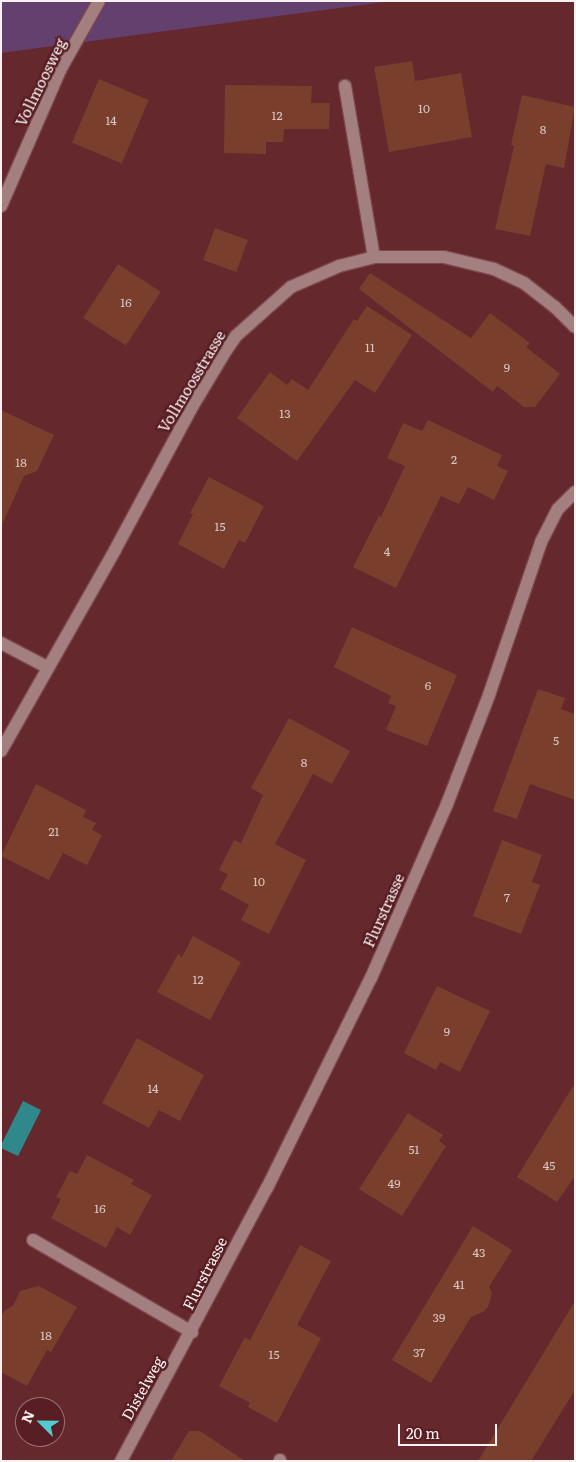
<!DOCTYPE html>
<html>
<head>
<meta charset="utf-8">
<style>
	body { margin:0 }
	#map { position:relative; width:576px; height:1462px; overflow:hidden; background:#64282d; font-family:Literata,serif }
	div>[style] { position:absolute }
	.green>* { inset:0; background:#63406e }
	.water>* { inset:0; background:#31888a }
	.building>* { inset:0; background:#793f2c; transform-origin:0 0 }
	.roads { filter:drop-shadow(1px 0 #7c484d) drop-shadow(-1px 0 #7c484d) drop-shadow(0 1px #7c484d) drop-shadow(0 -1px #7c484d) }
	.minor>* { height:12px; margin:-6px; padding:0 6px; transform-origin:6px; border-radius:6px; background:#a47f7f }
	span { translate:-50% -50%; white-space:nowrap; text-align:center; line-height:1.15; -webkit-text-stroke:5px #581e23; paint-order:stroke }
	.number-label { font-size:12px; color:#dac5c0 }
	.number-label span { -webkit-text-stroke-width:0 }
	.street-label { font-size:15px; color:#faf2f2 }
	.frame { position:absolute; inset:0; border:2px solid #faf2f2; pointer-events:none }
	.north { position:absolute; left:15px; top:1397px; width:50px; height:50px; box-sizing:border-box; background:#581e23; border:1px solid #997376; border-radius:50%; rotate:293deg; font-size:14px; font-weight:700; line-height:20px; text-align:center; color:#faf2f2 }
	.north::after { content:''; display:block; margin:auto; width:18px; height:22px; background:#52ccd0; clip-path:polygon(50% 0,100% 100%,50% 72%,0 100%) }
	.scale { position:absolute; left:398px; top:1424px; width:99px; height:22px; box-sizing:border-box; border:2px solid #faf2f2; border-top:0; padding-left:6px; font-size:15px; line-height:18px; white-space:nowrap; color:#faf2f2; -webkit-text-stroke:4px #581e23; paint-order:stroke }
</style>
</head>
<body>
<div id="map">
	<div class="green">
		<i style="clip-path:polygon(1px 1px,392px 1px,1px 53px)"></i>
	</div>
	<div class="water">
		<i style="clip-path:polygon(23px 1101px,41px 1110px,18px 1156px,1px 1148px,1px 1145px)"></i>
	</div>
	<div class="building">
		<i style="clip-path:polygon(412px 61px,415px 81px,461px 73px,472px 137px,389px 152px,374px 67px)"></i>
		<i style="left:99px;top:79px;width:54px;height:69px;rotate:23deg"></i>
		<i style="clip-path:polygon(225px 85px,312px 86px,311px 103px,330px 103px,329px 129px,284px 129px,283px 142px,266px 142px,266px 154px,224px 153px)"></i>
		<i style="clip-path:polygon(522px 95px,575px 107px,564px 168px,546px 164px,530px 236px,495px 229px,514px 146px,511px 145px)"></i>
		<i style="left:215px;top:228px;width:35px;height:34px;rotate:20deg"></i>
		<i style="left:118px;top:264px;width:51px;height:64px;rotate:33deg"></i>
		<i style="clip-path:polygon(370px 273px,471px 338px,490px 313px,530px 343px,526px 347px,560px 374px,535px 407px,524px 407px,497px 386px,493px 392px,359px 289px)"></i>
		<i style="clip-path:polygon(367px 306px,412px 335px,375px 393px,355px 380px,297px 461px,237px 418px,270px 372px,287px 385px,292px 379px,308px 390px,354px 319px,357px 321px)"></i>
		<i style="clip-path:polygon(1px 410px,54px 435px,37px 471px,24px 476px,1px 527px)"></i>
		<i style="clip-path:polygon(428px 420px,502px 455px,497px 466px,508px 471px,494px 500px,468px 487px,459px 504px,441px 496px,396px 588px,353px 567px,379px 516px,381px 517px,405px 466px,387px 458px,403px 423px,422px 431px)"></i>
		<i style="clip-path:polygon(209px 477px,264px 506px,245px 543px,239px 540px,224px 569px,178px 544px,193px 514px,190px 513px)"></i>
		<i style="clip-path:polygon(352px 627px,457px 675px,427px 746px,386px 730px,396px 706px,388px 703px,391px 696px,334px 667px)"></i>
		<i style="clip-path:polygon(538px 689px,565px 698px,561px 709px,575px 714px,575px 800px,530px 784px,517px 819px,493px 811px)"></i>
		<i style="clip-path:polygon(289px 718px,350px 751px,332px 784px,313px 774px,275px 844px,306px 860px,269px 934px,241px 920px,249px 905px,220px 889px,228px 874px,219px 870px,234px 840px,241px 843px,263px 795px,251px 788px)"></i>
		<i style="clip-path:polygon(36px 784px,86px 810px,83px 817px,96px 823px,92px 830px,102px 835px,87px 865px,63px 853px,49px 880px,1px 856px)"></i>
		<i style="clip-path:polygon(502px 840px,542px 855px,532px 882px,540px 885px,521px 934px,473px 916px)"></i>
		<i style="clip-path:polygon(193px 936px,241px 962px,210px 1020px,157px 992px,178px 954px,182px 957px)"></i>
		<i style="clip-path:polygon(437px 986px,490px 1011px,460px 1072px,440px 1062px,436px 1070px,404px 1053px)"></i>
		<i style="clip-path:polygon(137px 1038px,204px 1075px,180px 1121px,159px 1110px,149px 1128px,102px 1103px)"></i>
		<i style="clip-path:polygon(575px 1083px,575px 1176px,557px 1202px,517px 1177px)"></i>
		<i style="clip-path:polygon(408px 1113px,443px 1135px,439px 1141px,446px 1146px,402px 1216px,359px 1189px)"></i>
		<i style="clip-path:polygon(87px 1155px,134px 1180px,131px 1184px,152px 1195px,130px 1235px,117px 1227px,106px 1248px,51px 1218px,61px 1199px,56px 1197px,70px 1171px,77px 1174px)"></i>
		<i style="clip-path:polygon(473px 1226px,512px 1250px,489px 1287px,492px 1293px,488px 1307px,483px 1312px,471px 1317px,431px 1383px,392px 1360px)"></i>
		<i style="clip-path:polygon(300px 1245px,331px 1261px,297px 1325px,321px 1338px,277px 1423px,248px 1407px,250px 1403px,219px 1386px,245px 1337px,250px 1340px)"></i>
		<i style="clip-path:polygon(39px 1286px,77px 1307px,51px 1352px,47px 1350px,27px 1386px,1px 1372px,1px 1317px,5px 1310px,13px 1306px,20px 1291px)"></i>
		<i style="clip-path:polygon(575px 1301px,575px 1390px,531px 1461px,478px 1461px)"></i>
		<i style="clip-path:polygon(189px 1431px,200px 1431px,245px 1461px,171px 1461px)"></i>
	</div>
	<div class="roads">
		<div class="minor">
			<i style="left:345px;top:86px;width:173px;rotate:80.4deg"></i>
			<i style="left:1px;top:206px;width:148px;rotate:-66.5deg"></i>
			<i style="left:60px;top:70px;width:79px;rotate:-60.5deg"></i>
			<i style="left:1px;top:643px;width:52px;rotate:27.6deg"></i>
			<i style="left:1px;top:751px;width:231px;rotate:-60.4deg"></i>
			<i style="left:115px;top:550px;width:162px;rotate:-61.7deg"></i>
			<i style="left:192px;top:407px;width:68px;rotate:-58.9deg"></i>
			<i style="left:227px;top:349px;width:16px;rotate:-55deg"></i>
			<i style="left:236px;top:336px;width:74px;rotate:-41.7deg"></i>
			<i style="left:291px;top:287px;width:52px;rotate:-23.6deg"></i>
			<i style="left:339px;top:266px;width:36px;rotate:-14deg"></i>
			<i style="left:374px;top:257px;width:70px"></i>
			<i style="left:444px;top:257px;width:51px;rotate:13.5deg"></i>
			<i style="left:494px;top:269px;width:33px;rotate:25deg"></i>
			<i style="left:524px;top:283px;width:39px;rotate:38deg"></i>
			<i style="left:555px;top:307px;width:28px;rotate:45deg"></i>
			<i style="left:33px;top:1240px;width:184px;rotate:30.1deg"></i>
			<i style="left:121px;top:1461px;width:310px;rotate:-61.9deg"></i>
			<i style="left:267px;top:1188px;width:234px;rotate:-63.7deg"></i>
			<i style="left:371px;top:978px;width:190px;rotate:-66.4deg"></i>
			<i style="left:447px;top:804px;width:117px;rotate:-68.9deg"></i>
			<i style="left:489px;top:695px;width:162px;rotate:-71.2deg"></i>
			<i style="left:541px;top:542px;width:37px;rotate:-63deg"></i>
			<i style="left:558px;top:509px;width:24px;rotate:-45deg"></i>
			<i style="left:280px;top:1461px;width:1px;rotate:-90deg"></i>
		</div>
	</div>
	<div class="number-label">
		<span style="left:424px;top:109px">10</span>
		<span style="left:277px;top:116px">12</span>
		<span style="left:111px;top:121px">14</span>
		<span style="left:543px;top:130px">8</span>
		<span style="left:126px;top:303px">16</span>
		<span style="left:370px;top:348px">11</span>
		<span style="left:507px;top:368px">9</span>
		<span style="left:285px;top:414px">13</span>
		<span style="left:454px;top:460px">2</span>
		<span style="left:21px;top:463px">18</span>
		<span style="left:220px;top:527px">15</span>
		<span style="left:387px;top:552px">4</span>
		<span style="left:428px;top:686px">6</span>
		<span style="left:556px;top:741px">5</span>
		<span style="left:304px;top:763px">8</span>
		<span style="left:54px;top:832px">21</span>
		<span style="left:259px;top:882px">10</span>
		<span style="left:507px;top:898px">7</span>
		<span style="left:198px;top:980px">12</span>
		<span style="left:447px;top:1032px">9</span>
		<span style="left:153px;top:1089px">14</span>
		<span style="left:414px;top:1150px">51</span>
		<span style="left:549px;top:1166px">45</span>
		<span style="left:394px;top:1184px">49</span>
		<span style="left:100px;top:1209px">16</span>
		<span style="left:479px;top:1253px">43</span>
		<span style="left:459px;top:1285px">41</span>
		<span style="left:439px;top:1318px">39</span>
		<span style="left:46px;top:1336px">18</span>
		<span style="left:419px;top:1353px">37</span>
		<span style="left:274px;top:1355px">15</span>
	</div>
	<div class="street-label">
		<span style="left:40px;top:82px;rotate:-64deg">Vollmoosweg</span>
		<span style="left:191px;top:381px;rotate:-59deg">Vollmoosstrasse</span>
		<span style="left:383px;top:910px;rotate:-66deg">Flurstrasse</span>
		<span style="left:204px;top:1273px;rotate:-63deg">Flurstrasse</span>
		<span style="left:142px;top:1388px;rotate:-61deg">Distelweg</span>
	</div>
	<div class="frame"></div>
	<div class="north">N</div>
	<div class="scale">20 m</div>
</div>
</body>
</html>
